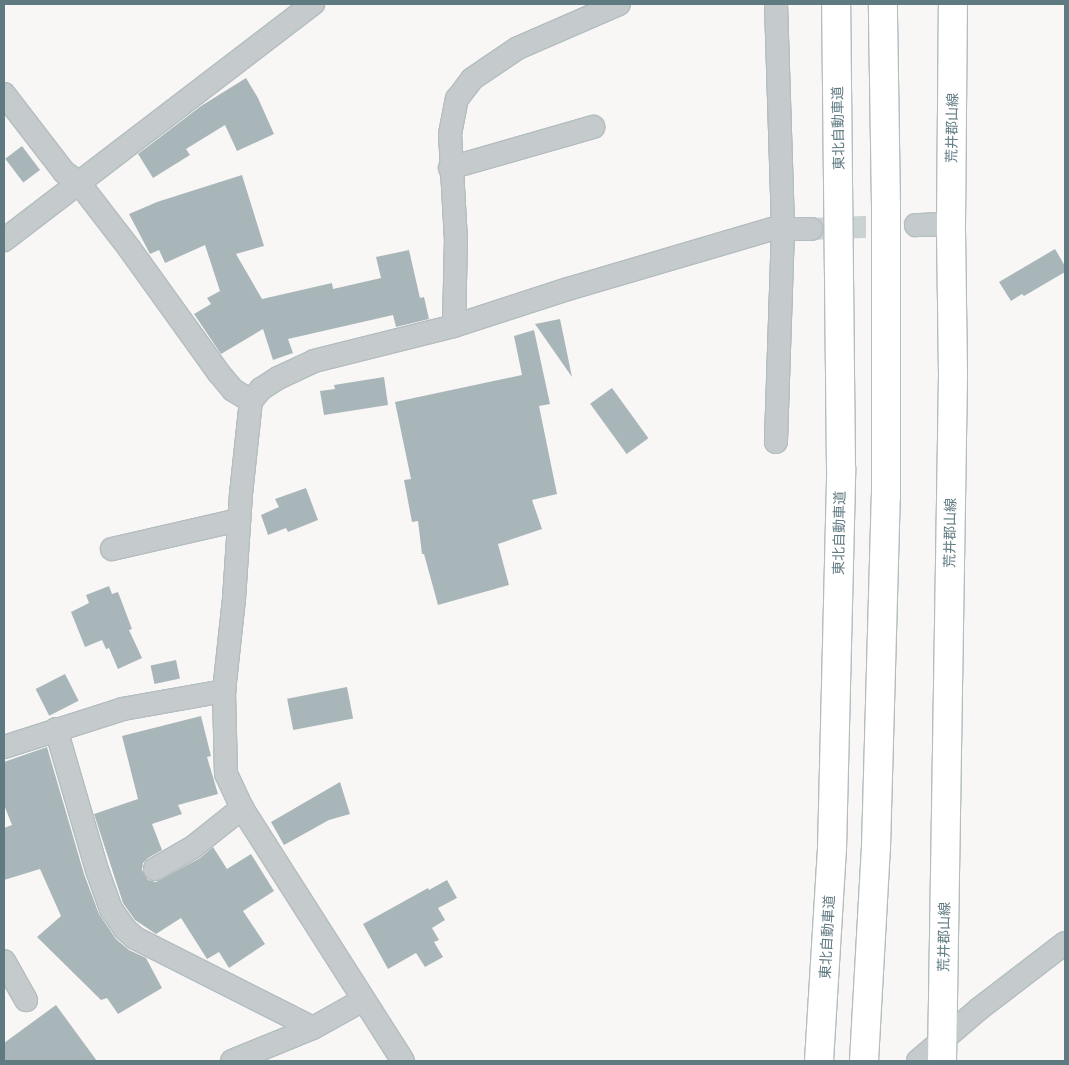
<!DOCTYPE html>
<html>
<head>
<meta charset="utf-8">
<style>
	body { margin:0 }
	#map { position:relative; width:1069px; height:1065px; overflow:hidden; background:#f8f7f5; font-family:"Asap Condensed","Noto Sans JP",sans-serif }
	div>[style] { position:absolute }
	.building>* { inset:0; background:#a9b6b9; transform-origin:0 0 }
	.street-tunnel>* { height:22px; margin-top:-11px; transform-origin:0; background:repeating-linear-gradient(90deg,#cad2d2 0 22px,transparent 0 33px) }
	.roads { filter:drop-shadow(1px 0 #b4bdc0) drop-shadow(-1px 0 #b4bdc0) drop-shadow(0 1px #b4bdc0) drop-shadow(0 -1px #b4bdc0) }
	.street>* { height:22px; margin:-11px; padding:0 11px; transform-origin:11px; border-radius:11px; background:#c5cbcd }
	.secondary>* { height:28px; margin:-14px; padding:0 14px; transform-origin:14px; border-radius:14px; background:#fff }
	.highway>* { height:28px; margin:-14px; padding:0 14px; transform-origin:14px; border-radius:14px; background:#fff }
	span { translate:-50% -50%; white-space:nowrap; text-align:center; line-height:1.15; -webkit-text-stroke:5px #fff; paint-order:stroke }
	.street-label { font-size:14px; color:#607a82 }
	.frame { position:absolute; inset:0; border:5px solid #607a82; pointer-events:none }
</style>
</head>
<body>
<div id="map">
	<div class="building">
		<i style="clip-path:polygon(246px 78px,258px 98px,274px 134px,237px 151px,225px 125px,186px 149px,190px 155px,153px 178px,138px 154px,201px 106px)"></i>
		<i style="left:22px;top:146px;width:30px;height:21px;rotate:53deg"></i>
		<i style="clip-path:polygon(242px 175px,264px 246px,236px 254px,262px 299px,332px 283px,333px 289px,381px 278px,376px 257px,409px 250px,420px 298px,424px 297px,429px 319px,396px 327px,393px 315px,288px 339px,293px 353px,273px 360px,263px 329px,221px 354px,194px 314px,211px 304px,207px 298px,220px 291px,205px 245px,165px 263px,159px 250px,150px 254px,129px 214px,157px 202px)"></i>
		<i style="clip-path:polygon(1055px 249px,1065px 266px,1065px 272px,1024px 296px,1022px 294px,1011px 301px,999px 282px)"></i>
		<i style="clip-path:polygon(560px 319px,572px 377px,535px 324px)"></i>
		<i style="clip-path:polygon(534px 330px,550px 404px,539px 406px,557px 494px,532px 500px,542px 529px,498px 544px,509px 585px,438px 605px,424px 554px,422px 554px,418px 521px,412px 522px,404px 480px,411px 479px,395px 402px,522px 375px,514px 336px)"></i>
		<i style="clip-path:polygon(384px 377px,388px 405px,324px 415px,320px 391px,335px 389px,334px 385px)"></i>
		<i style="left:612px;top:388px;width:62px;height:27px;rotate:54deg"></i>
		<i style="clip-path:polygon(306px 488px,318px 520px,288px 532px,286px 528px,268px 535px,261px 515px,279px 507px,275px 499px)"></i>
		<i style="clip-path:polygon(109px 586px,112px 594px,118px 592px,132px 629px,129px 630px,142px 658px,118px 669px,109px 648px,106px 649px,102px 640px,85px 647px,71px 612px,89px 603px,86px 595px)"></i>
		<i style="left:176px;top:660px;width:19px;height:26px;rotate:78deg"></i>
		<i style="left:65px;top:674px;width:30px;height:33px;rotate:63deg"></i>
		<i style="left:347px;top:687px;width:32px;height:61px;rotate:79deg"></i>
		<i style="clip-path:polygon(201px 716px,211px 756px,207px 757px,218px 794px,178px 805px,182px 814px,152px 824px,162px 850px,148px 858px,143px 863px,142px 870px,148px 880px,156px 882px,200px 858px,213px 847px,227px 869px,251px 854px,274px 891px,243px 911px,265px 944px,229px 968px,219px 952px,207px 959px,181px 918px,156px 934px,135px 920px,123px 903px,94px 814px,138px 799px,122px 736px)"></i>
		<i style="clip-path:polygon(47px 747px,84px 874px,99px 914px,116px 939px,129px 950px,146px 958px,162px 988px,118px 1014px,107px 998px,101px 1000px,37px 937px,61px 916px,40px 869px,4px 880px,4px 828px,12px 825px,4px 805px,4px 762px)"></i>
		<i style="clip-path:polygon(340px 782px,350px 814px,329px 820px,284px 845px,271px 822px)"></i>
		<i style="clip-path:polygon(447px 880px,457px 898px,438px 908px,445px 920px,432px 928px,439px 940px,434px 942px,443px 957px,425px 967px,416px 953px,388px 969px,363px 924px,428px 888px,429px 890px)"></i>
		<i style="clip-path:polygon(56px 1005px,97px 1061px,4px 1061px,4px 1043px)"></i>
	</div>
	<div class="street-tunnel">
		<i style="left:811px;top:229px;width:105px;rotate:-2.2deg"></i>
	</div>
	<div class="roads">
		<div class="street">
			<i style="left:776px;top:4px;width:225px;rotate:88.2deg"></i>
			<i style="left:783px;top:229px;width:213px;rotate:91.9deg"></i>
			<i style="left:4px;top:94px;width:98px;rotate:52.4deg"></i>
			<i style="left:64px;top:172px;width:19px;rotate:36deg"></i>
			<i style="left:79px;top:183px;width:82px;rotate:52.4deg"></i>
			<i style="left:129px;top:248px;width:153px;rotate:54.3deg"></i>
			<i style="left:218px;top:372px;width:23px;rotate:50deg"></i>
			<i style="left:233px;top:390px;width:21px;rotate:31deg"></i>
			<i style="left:450px;top:168px;width:149px;rotate:-16deg"></i>
			<i style="left:916px;top:225px;width:35px;rotate:-2deg"></i>
			<i style="left:4px;top:240px;width:389px;rotate:-37.4deg"></i>
			<i style="left:454px;top:326px;width:85px;rotate:-88.7deg"></i>
			<i style="left:456px;top:241px;width:107px;rotate:-93.2deg"></i>
			<i style="left:450px;top:134px;width:36px;rotate:-79deg"></i>
			<i style="left:457px;top:99px;width:25px;rotate:-53deg"></i>
			<i style="left:472px;top:79px;width:55px;rotate:-34deg"></i>
			<i style="left:518px;top:48px;width:110px;rotate:-23.5deg"></i>
			<i style="left:112px;top:549px;width:130px;rotate:-12.9deg"></i>
			<i style="left:56px;top:729px;width:147px;rotate:73.8deg"></i>
			<i style="left:97px;top:870px;width:41px;rotate:70.3deg"></i>
			<i style="left:111px;top:909px;width:24px;rotate:55deg"></i>
			<i style="left:125px;top:929px;width:13px;rotate:42deg"></i>
			<i style="left:135px;top:938px;width:199px;rotate:26.8deg"></i>
			<i style="left:4px;top:747px;width:125px;rotate:-17.7deg"></i>
			<i style="left:123px;top:709px;width:103px;rotate:-10.1deg"></i>
			<i style="left:155px;top:869px;width:44px;rotate:-30.1deg"></i>
			<i style="left:193px;top:847px;width:63px;rotate:-38.5deg"></i>
			<i style="left:4px;top:961px;width:45px;rotate:60.6deg"></i>
			<i style="left:232px;top:1061px;width:87px;rotate:-22.2deg"></i>
			<i style="left:313px;top:1028px;width:57px;rotate:-29.2deg"></i>
			<i style="left:403px;top:1061px;width:300px;rotate:-122.5deg"></i>
			<i style="left:242px;top:808px;width:38px;rotate:-115deg"></i>
			<i style="left:226px;top:774px;width:83px;rotate:-91.4deg"></i>
			<i style="left:224px;top:691px;width:93px;rotate:-83.8deg"></i>
			<i style="left:234px;top:599px;width:105px;rotate:-86.2deg"></i>
			<i style="left:241px;top:494px;width:94px;rotate:-83.9deg"></i>
			<i style="left:251px;top:401px;width:16px;rotate:-50deg"></i>
			<i style="left:261px;top:389px;width:20px;rotate:-33deg"></i>
			<i style="left:278px;top:378px;width:40px;rotate:-25deg"></i>
			<i style="left:314px;top:361px;width:144px;rotate:-14deg"></i>
			<i style="left:454px;top:326px;width:120px;rotate:-18deg"></i>
			<i style="left:568px;top:289px;width:213px;rotate:-16.4deg"></i>
			<i style="left:772px;top:229px;width:39px"></i>
			<i style="left:918px;top:1061px;width:80px;rotate:-40.4deg"></i>
			<i style="left:979px;top:1009px;width:108px;rotate:-37.5deg"></i>
		</div>
		<div class="secondary">
			<i style="left:942px;top:1061px;width:687px;rotate:-89.08deg"></i>
			<i style="left:953px;top:374px;width:150px;rotate:-90.8deg"></i>
			<i style="left:951px;top:224px;width:220px;rotate:-89.5deg"></i>
		</div>
		<div class="highway">
			<i style="left:819px;top:1061px;width:212px;rotate:-86.5deg"></i>
			<i style="left:832px;top:849px;width:381px;rotate:-88.6deg"></i>
			<i style="left:841px;top:468px;width:464px;rotate:-90.6deg"></i>
			<i style="left:864px;top:1061px;width:214px;rotate:-86.8deg"></i>
			<i style="left:876px;top:847px;width:351px;rotate:-88.4deg"></i>
			<i style="left:886px;top:496px;width:290px;rotate:-90deg"></i>
			<i style="left:886px;top:206px;width:202px;rotate:-90.9deg"></i>
		</div>
	</div>
	<div class="street-label">
		<span style="left:838px;top:128px;rotate:-91deg">東北自動車道</span>
		<span style="left:952px;top:128px;rotate:-89deg">荒井郡山線</span>
		<span style="left:839px;top:533px;rotate:-89deg">東北自動車道</span>
		<span style="left:950px;top:533px;rotate:-89deg">荒井郡山線</span>
		<span style="left:827px;top:937px;rotate:-87deg">東北自動車道</span>
		<span style="left:944px;top:937px;rotate:-89deg">荒井郡山線</span>
	</div>
	<div class="frame"></div>
</div>
</body>
</html>
